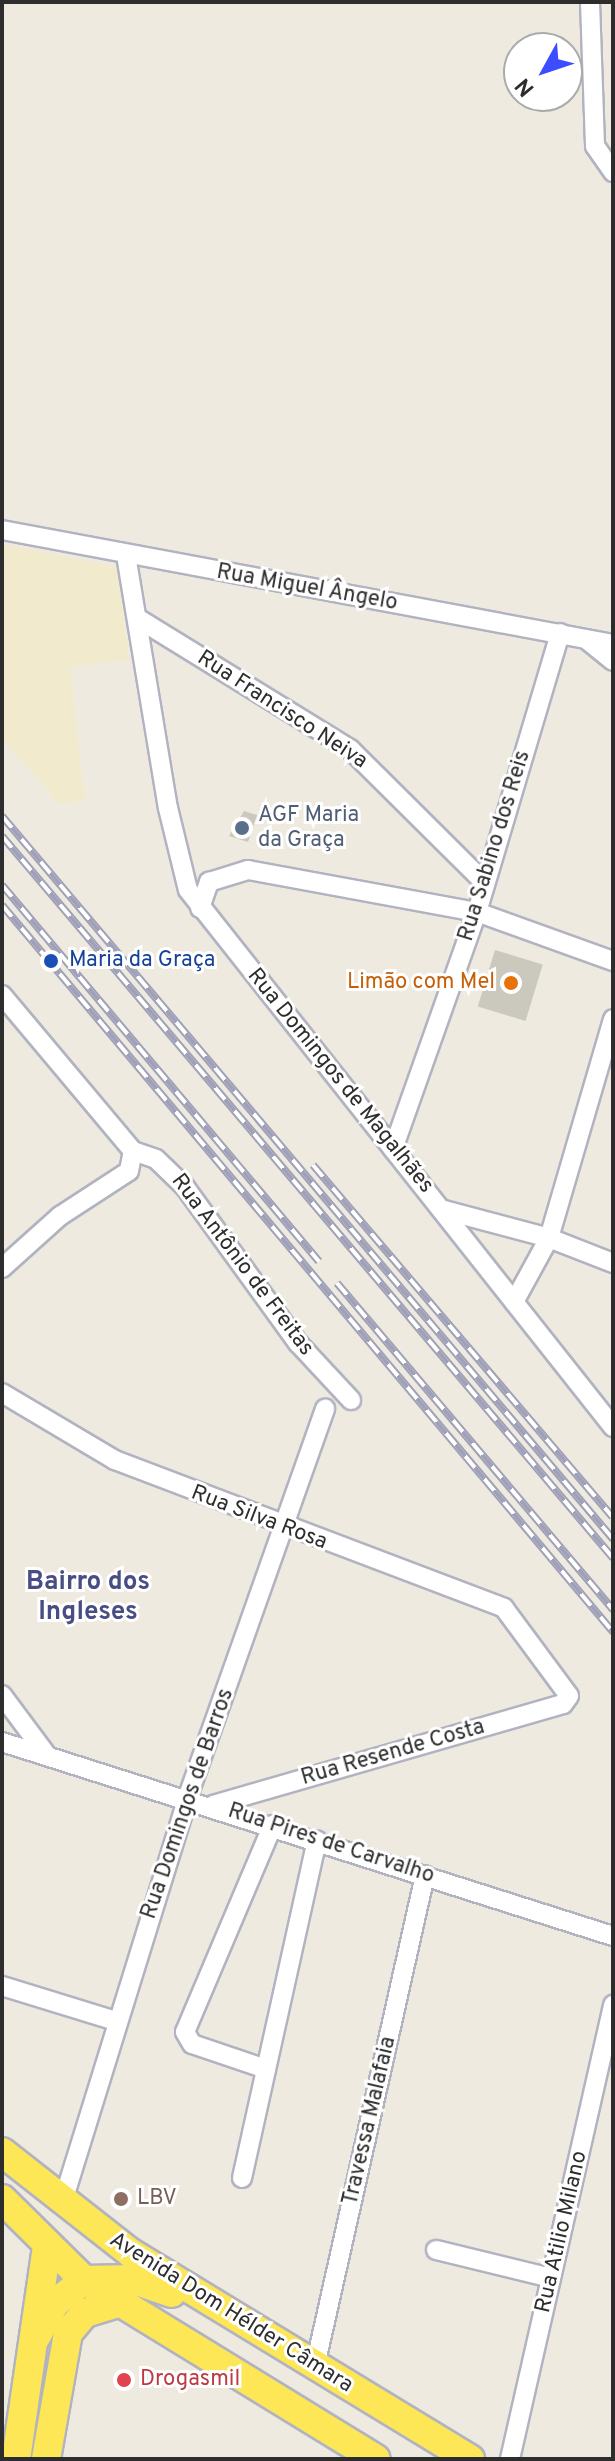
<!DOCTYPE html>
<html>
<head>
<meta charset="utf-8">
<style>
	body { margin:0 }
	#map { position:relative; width:615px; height:2461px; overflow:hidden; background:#efeadf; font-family:Overpass,sans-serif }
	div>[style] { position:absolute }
	.education>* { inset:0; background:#f2eacd }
	.building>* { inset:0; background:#cbc8bd; transform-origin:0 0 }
	.roads { filter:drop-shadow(2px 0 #b2b3c1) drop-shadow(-2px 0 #b2b3c1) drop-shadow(0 2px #b2b3c1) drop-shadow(0 -2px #b2b3c1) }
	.street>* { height:18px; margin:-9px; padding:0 9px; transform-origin:9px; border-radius:9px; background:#fff }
	.primary>* { height:28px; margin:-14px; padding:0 14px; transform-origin:14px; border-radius:14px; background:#fde756 }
	.rail>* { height:8px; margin-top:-4px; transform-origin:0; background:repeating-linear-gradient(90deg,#fff 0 15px,#a0a1b9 0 30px); box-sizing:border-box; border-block:2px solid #a0a1b9 }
	.dots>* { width:22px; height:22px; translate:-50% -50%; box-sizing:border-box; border:4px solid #fff; border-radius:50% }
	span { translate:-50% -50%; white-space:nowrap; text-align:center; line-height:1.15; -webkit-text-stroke:6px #fff; paint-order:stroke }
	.street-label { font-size:22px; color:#2d2d2d }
	.service-label { font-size:22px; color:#4e5e75 }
	.left { translate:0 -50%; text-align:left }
	.transit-label { font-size:22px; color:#164399 }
	.food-label { font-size:22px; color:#c56008 }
	.right { translate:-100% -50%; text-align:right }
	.education-label { font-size:22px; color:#785e54 }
	.health-label { font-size:22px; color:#be3a42 }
	.quarter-label { font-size:26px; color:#484d83; font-weight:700 }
	.frame { position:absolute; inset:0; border:4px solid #2d2d2d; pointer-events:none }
	.north { position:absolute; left:503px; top:32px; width:80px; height:80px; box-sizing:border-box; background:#fff; border:2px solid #ababab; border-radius:50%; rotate:230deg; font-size:22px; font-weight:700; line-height:32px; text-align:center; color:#2d2d2d }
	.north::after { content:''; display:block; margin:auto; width:28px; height:36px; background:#3c4dff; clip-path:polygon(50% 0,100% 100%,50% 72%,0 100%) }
</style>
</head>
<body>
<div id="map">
	<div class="education">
		<i style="clip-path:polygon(2px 544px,118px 567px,129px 660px,70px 667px,85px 801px,59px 804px,2px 738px)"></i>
	</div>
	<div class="building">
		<i style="clip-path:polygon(244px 811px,257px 815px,248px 842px,229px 836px)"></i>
		<i style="left:495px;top:950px;width:50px;height:59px;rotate:17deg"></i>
	</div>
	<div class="roads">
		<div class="street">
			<i style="left:590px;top:2px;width:144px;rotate:88deg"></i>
			<i style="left:595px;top:146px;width:32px;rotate:55deg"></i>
			<i style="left:2px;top:530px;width:622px;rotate:10.57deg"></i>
			<i style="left:126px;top:555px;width:256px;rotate:80.6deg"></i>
			<i style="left:168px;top:808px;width:84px;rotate:76.3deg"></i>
			<i style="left:188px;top:890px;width:685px;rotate:51.64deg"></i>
			<i style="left:137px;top:618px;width:250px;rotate:31.6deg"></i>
			<i style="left:350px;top:749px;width:190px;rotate:44.8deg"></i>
			<i style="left:587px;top:640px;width:33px;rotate:39deg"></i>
			<i style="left:200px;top:908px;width:28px;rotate:-71deg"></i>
			<i style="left:209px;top:882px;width:41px;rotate:-17.1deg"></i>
			<i style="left:248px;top:870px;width:233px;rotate:10.4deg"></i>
			<i style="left:477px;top:912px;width:145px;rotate:19.8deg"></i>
			<i style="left:2px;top:995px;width:204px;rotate:50deg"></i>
			<i style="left:133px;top:1151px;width:24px;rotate:19deg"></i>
			<i style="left:156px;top:1159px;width:40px;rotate:44deg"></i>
			<i style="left:185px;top:1187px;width:193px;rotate:54.1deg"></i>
			<i style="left:298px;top:1343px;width:78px;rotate:47.1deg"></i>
			<i style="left:393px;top:1149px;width:251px;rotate:-70.5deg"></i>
			<i style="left:477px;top:912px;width:291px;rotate:-73.4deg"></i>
			<i style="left:444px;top:1210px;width:109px;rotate:14.9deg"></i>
			<i style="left:549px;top:1238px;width:69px;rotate:21.3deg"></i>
			<i style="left:2px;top:1268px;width:78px;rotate:-41.9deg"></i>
			<i style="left:60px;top:1216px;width:82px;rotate:-33.1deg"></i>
			<i style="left:129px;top:1171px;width:20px;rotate:-79deg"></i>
			<i style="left:514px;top:1302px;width:73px;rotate:-61.3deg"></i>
			<i style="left:549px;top:1238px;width:228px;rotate:-73.7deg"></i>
			<i style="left:2px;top:1393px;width:131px;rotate:30.7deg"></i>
			<i style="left:115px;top:1460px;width:416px;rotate:20.8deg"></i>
			<i style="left:504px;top:1608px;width:109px;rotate:53.5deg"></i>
			<i style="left:569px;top:1696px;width:10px;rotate:127deg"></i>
			<i style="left:563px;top:1704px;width:364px;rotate:163.9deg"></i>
			<i style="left:2px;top:1695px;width:74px;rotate:53.3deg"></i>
			<i style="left:2px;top:1742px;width:641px;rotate:17.62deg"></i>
			<i style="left:2px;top:1986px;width:119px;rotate:17.1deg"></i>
			<i style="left:266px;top:2069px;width:78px;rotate:-161.3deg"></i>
			<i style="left:192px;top:2044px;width:14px;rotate:-120deg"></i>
			<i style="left:185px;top:2032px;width:225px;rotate:-67deg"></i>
			<i style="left:242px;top:2178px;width:346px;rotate:-77.5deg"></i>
			<i style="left:62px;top:2204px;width:427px;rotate:-72.8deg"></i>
			<i style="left:188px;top:1796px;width:411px;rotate:-70.5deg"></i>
			<i style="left:436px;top:2250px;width:118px;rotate:13.7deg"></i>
			<i style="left:315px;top:2366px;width:503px;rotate:-77.37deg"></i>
			<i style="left:510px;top:2459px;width:466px;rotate:-77.2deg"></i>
		</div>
		<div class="primary">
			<i style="left:2px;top:2152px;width:164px;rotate:38.1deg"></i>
			<i style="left:131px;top:2253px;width:397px;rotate:31.3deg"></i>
			<i style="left:2px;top:2199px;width:115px;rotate:44.6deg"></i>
			<i style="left:84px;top:2280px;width:342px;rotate:31.5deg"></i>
			<i style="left:36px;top:2337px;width:39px;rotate:-61deg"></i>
			<i style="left:55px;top:2303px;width:37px;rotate:-38deg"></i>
			<i style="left:84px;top:2280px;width:47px;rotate:-1.2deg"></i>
			<i style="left:131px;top:2279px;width:43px;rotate:18.9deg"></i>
			<i style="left:16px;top:2459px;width:214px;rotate:-81.7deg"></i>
			<i style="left:46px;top:2459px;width:128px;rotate:-80.1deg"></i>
			<i style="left:68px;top:2333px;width:26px;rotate:-50deg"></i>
			<i style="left:85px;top:2313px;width:34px;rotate:-17deg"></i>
		</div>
	</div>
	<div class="rail">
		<i style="left:2px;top:816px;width:947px;rotate:49.8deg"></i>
		<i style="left:2px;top:836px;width:946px;rotate:49.76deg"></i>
		<i style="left:2px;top:885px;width:492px;rotate:49.9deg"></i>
		<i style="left:2px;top:905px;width:950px;rotate:49.95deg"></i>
		<i style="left:313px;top:1165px;width:462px;rotate:49.6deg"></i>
		<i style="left:337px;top:1283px;width:428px;rotate:49.8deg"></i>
	</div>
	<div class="dots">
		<i style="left:242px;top:828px;background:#5c6f8a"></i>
		<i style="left:51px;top:961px;background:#1a4fb4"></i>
		<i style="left:511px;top:983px;background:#e8710a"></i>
		<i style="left:121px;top:2199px;background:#8d6e63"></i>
		<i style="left:124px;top:2380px;background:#e0444e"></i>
	</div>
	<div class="street-label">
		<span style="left:307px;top:588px;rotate:10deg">Rua Miguel Ângelo</span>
		<span style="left:282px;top:710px;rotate:33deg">Rua Francisco Neiva</span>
		<span style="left:495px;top:846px;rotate:-73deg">Rua Sabino dos Reis</span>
		<span style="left:340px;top:1081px;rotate:51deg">Rua Domingos de Magalhães</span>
		<span style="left:242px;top:1265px;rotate:53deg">Rua Antônio de Freitas</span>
		<span style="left:259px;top:1518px;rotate:21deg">Rua Silva Rosa</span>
		<span style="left:393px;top:1753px;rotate:-16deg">Rua Resende Costa</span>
		<span style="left:188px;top:1804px;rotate:-71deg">Rua Domingos de Barros</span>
		<span style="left:331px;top:1844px;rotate:18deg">Rua Pires de Carvalho</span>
		<span style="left:370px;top:2121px;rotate:-77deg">Travessa Malafaia</span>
		<span style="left:562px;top:2232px;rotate:-77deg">Rua Atilio Milano</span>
		<span style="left:231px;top:2313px;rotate:32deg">Avenida Dom Hélder Câmara</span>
	</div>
	<div class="service-label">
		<span class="left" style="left:258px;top:828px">AGF Maria<br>da Graça</span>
	</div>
	<div class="transit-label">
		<span class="left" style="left:69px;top:961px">Maria da Graça</span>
	</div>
	<div class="food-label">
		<span class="right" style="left:495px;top:983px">Limão com Mel</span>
	</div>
	<div class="education-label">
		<span class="left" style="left:137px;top:2199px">LBV</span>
	</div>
	<div class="health-label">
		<span class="left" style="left:140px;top:2380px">Drogasmil</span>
	</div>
	<div class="quarter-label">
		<span style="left:88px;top:1598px">Bairro dos<br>Ingleses</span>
	</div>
	<div class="frame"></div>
	<div class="north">N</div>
</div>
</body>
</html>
